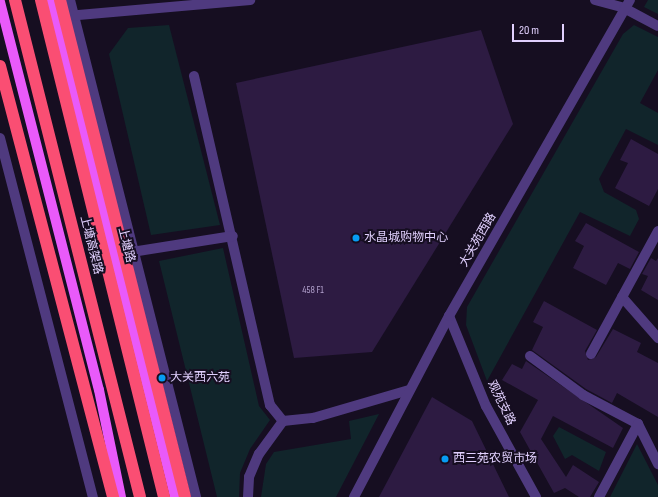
<!DOCTYPE html>
<html>
<head>
<meta charset="utf-8">
<style>
	body { margin:0 }
	#map { position:relative; width:658px; height:497px; overflow:hidden; background:#160e21; font-family:"Sofia Sans Condensed","Noto Sans SC",sans-serif }
	div>[style] { position:absolute }
	.green>* { inset:0; background:#11252b }
	.building>* { inset:0; background:#2d1b42 }
	.minor>* { height:10px; margin:-5px; padding:0 5px; transform-origin:5px; border-radius:5px; background:#4f3a7f }
	.major>* { height:10px; margin:-5px; padding:0 5px; transform-origin:5px; border-radius:5px; background:#e95afa }
	.highway>* { height:12px; margin:-6px; padding:0 6px; transform-origin:6px; border-radius:6px; background:#fa4e73 }
	.dots>* { width:11px; height:11px; translate:-50% -50%; box-sizing:border-box; border:2px solid #160e21; border-radius:50% }
	span { translate:-50% -50%; white-space:nowrap; text-align:center; line-height:1.15; -webkit-text-stroke:4px #160e21; paint-order:stroke }
	.number-label { font-size:10px; color:#b4a3cf }
	.number-label span { -webkit-text-stroke-width:0 }
	.poi-label { font-size:12px; color:#e1d0fe }
	.left { translate:0 -50%; text-align:left }
	.street-label { font-size:12px; color:#e1d0fe }
	.scale { position:absolute; left:512px; top:24px; width:52px; height:18px; box-sizing:border-box; border:2px solid #e1d0fe; border-top:0; padding-left:5px; font-size:12px; line-height:14px; white-space:nowrap; color:#e1d0fe; -webkit-text-stroke:3px #160e21; paint-order:stroke }
</style>
</head>
<body>
<div id="map">
	<div class="green">
		<i style="clip-path:polygon(648px 0,658px 0,658px 14px,644px 7px)"></i>
		<i style="clip-path:polygon(169px 25px,220px 225px,151px 235px,109px 54px,128px 28px)"></i>
		<i style="clip-path:polygon(634px 25px,658px 37px,658px 70px,640px 103px,658px 113px,658px 145px,626px 129px,599px 179px,604px 192px,636px 210px,639px 219px,630px 236px,580px 212px,487px 381px,466px 325px,467px 307px,623px 34px)"></i>
		<i style="clip-path:polygon(223px 248px,259px 406px,270px 420px,250px 449px,240px 473px,239px 497px,217px 497px,159px 261px)"></i>
		<i style="clip-path:polygon(379px 414px,336px 497px,261px 497px,266px 464px,274px 452px,351px 439px,349px 421px)"></i>
		<i style="clip-path:polygon(559px 427px,606px 452px,599px 471px,572px 455px,565px 459px,553px 436px)"></i>
		<i style="clip-path:polygon(637px 444px,658px 485px,658px 497px,610px 497px)"></i>
	</div>
	<div class="building">
		<i style="clip-path:polygon(481px 30px,513px 124px,372px 352px,294px 358px,236px 83px)"></i>
		<i style="clip-path:polygon(631px 139px,658px 154px,658px 189px,649px 206px,615px 188px,628px 163px,620px 160px)"></i>
		<i style="clip-path:polygon(586px 223px,639px 252px,630px 269px,618px 263px,606px 285px,573px 268px,584px 246px,575px 241px)"></i>
		<i style="clip-path:polygon(651px 258px,656px 261px,658px 258px,658px 300px,641px 290px,648px 276px,642px 274px)"></i>
		<i style="clip-path:polygon(544px 301px,597px 330px,585px 351px,588px 360px,596px 357px,613px 329px,641px 343px,637px 352px,658px 363px,658px 417px,617px 393px,612px 403px,586px 389px,532px 350px,543px 327px,533px 322px)"></i>
		<i style="clip-path:polygon(526px 361px,623px 428px,613px 448px,553px 416px,541px 439px,566px 477px,573px 465px,599px 482px,590px 497px,579px 497px,565px 488px,554px 493px,520px 432px,538px 400px,502px 380px,512px 364px,522px 369px)"></i>
		<i style="clip-path:polygon(432px 397px,472px 421px,509px 497px,379px 497px)"></i>
	</div>
	<div class="minor">
		<i style="left:70px;top:0;width:513px;rotate:75.77deg"></i>
		<i style="left:595px;top:0;width:30px;rotate:15deg"></i>
		<i style="left:624px;top:8px;width:38px;rotate:28deg"></i>
		<i style="left:67px;top:16px;width:184px;rotate:-5deg"></i>
		<i style="left:194px;top:76px;width:338px;rotate:77deg"></i>
		<i style="left:270px;top:405px;width:21px;rotate:51deg"></i>
		<i style="left:283px;top:421px;width:30px;rotate:-6deg"></i>
		<i style="left:313px;top:418px;width:100px;rotate:-16.3deg"></i>
		<i style="left:0;top:138px;width:371px;rotate:75.5deg"></i>
		<i style="left:132px;top:252px;width:102px;rotate:-9deg"></i>
		<i style="left:622px;top:297px;width:55px;rotate:48.7deg"></i>
		<i style="left:449px;top:316px;width:97px;rotate:67.7deg"></i>
		<i style="left:486px;top:406px;width:104px;rotate:61.2deg"></i>
		<i style="left:591px;top:354px;width:140px;rotate:-61.4deg"></i>
		<i style="left:530px;top:356px;width:66px;rotate:36.3deg"></i>
		<i style="left:583px;top:395px;width:62px;rotate:27.8deg"></i>
		<i style="left:638px;top:424px;width:45px;rotate:63.4deg"></i>
		<i style="left:248px;top:497px;width:20px;rotate:-87deg"></i>
		<i style="left:249px;top:477px;width:25px;rotate:-67deg"></i>
		<i style="left:259px;top:454px;width:41px;rotate:-54deg"></i>
		<i style="left:354px;top:497px;width:204px;rotate:-62.3deg"></i>
		<i style="left:449px;top:316px;width:364px;rotate:-60.2deg"></i>
		<i style="left:599px;top:497px;width:83px;rotate:-61.9deg"></i>
	</div>
	<div class="major">
		<i style="left:51px;top:0;width:512px;rotate:75.99deg"></i>
		<i style="left:0;top:2px;width:400px;rotate:75.7deg"></i>
		<i style="left:99px;top:390px;width:109px;rotate:78.4deg"></i>
	</div>
	<div class="highway">
		<i style="left:15px;top:0;width:512px;rotate:75.88deg"></i>
		<i style="left:41px;top:0;width:512px;rotate:76.1deg"></i>
		<i style="left:60px;top:0;width:512px;rotate:75.88deg"></i>
		<i style="left:0;top:66px;width:446px;rotate:75.3deg"></i>
	</div>
	<div class="dots">
		<i style="left:356px;top:238px;background:#079cf3"></i>
		<i style="left:162px;top:378px;background:#079cf3"></i>
		<i style="left:445px;top:459px;background:#079cf3"></i>
	</div>
	<div class="number-label">
		<span style="left:313px;top:291px">458 F1</span>
	</div>
	<div class="poi-label">
		<span class="left" style="left:364px;top:238px">水晶城购物中心</span>
		<span class="left" style="left:170px;top:378px">大关西六苑</span>
		<span class="left" style="left:453px;top:459px">西三苑农贸市场</span>
	</div>
	<div class="street-label">
		<span style="left:478px;top:240px;rotate:-60deg">大关苑西路</span>
		<span style="left:91px;top:245px;rotate:76deg">上塘高架路</span>
		<span style="left:126px;top:245px;rotate:76deg">上塘路</span>
		<span style="left:501px;top:403px;rotate:64deg">观苑支路</span>
	</div>
	<div class="scale">20 m</div>
</div>
</body>
</html>
